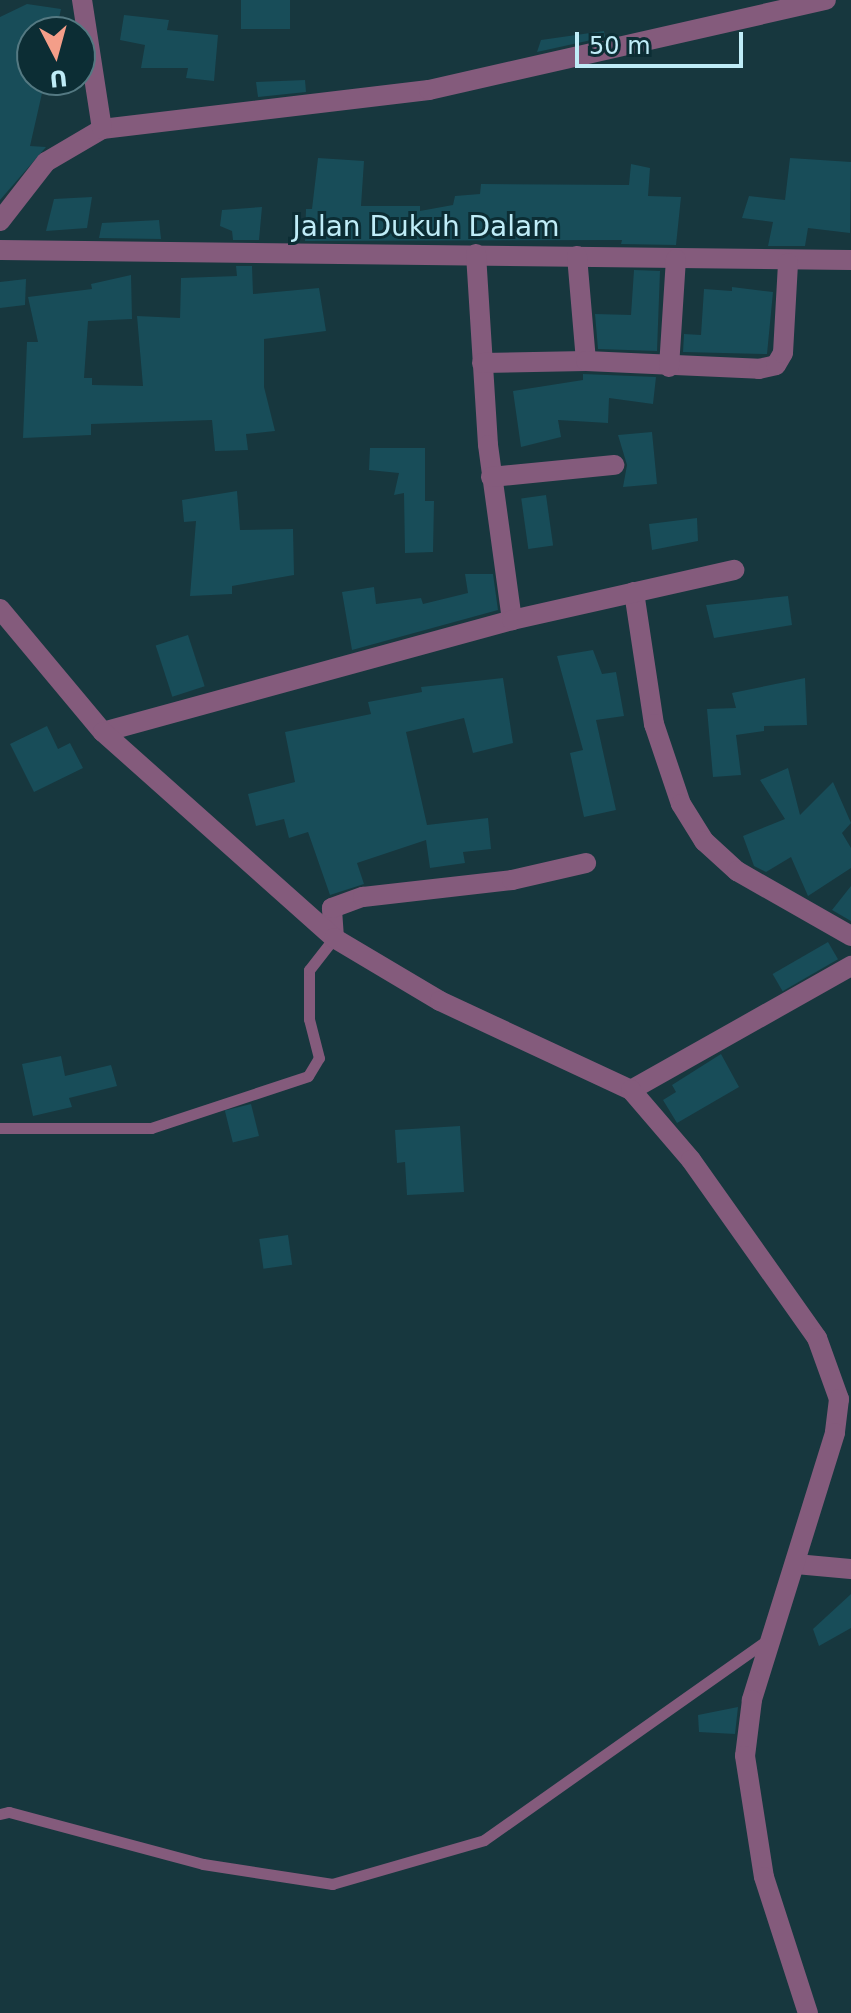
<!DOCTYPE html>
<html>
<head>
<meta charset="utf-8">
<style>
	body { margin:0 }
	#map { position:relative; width:851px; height:2013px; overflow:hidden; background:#17373e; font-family:"DejaVu Sans",sans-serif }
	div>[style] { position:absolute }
	.building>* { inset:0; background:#184d59; transform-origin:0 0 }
	.service>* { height:11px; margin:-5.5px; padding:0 5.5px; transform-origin:5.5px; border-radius:5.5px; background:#845b7c }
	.minor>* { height:20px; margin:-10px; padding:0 10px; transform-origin:10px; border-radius:10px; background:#845b7c }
	.tertiary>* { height:20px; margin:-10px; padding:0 10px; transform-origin:10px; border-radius:10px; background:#845b7c }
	span { translate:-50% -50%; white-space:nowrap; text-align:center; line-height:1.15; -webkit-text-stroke:6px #0c2d34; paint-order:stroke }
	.street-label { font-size:28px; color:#bfecf7 }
	.north { position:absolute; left:16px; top:16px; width:80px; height:80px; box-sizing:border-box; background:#0c2d34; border:2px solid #547982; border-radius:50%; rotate:174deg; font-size:22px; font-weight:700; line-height:32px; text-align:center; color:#bfecf7 }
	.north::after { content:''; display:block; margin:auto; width:28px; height:36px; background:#f49e89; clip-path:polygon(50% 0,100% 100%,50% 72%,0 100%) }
	.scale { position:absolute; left:575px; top:32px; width:168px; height:36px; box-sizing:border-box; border:4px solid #bfecf7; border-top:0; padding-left:10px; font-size:24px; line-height:28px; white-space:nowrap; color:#bfecf7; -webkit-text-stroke:6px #0c2d34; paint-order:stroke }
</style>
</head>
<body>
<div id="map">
	<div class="building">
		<i style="left:241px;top:0;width:49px;height:29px"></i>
		<i style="clip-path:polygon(27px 4px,61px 9px,56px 32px,32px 32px,32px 80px,45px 80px,30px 146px,46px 147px,0 200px,0 17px)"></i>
		<i style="clip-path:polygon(124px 15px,169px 20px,167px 30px,218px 35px,214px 81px,186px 78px,188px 68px,141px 68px,145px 45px,120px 40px)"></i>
		<i style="clip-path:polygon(604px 31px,605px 37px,537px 52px,541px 40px)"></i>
		<i style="clip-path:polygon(305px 80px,306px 92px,258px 97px,256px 82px)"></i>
		<i style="clip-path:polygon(318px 158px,364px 161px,361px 206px,420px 206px,420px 211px,453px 205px,455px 196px,480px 194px,481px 184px,629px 185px,631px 164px,650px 168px,648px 196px,681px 197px,676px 245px,621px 244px,622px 240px,305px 241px,306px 209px,312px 209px)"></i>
		<i style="clip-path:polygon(790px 158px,851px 162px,850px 233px,808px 228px,805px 246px,768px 246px,773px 222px,742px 218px,749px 196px,785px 200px)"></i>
		<i style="clip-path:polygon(92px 197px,87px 228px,46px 231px,54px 199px)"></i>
		<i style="clip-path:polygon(262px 207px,259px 240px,233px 240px,232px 231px,220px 226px,222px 210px)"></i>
		<i style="clip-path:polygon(159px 220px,161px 239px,99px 238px,102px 223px)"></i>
		<i style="clip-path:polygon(236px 266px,252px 266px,253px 294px,319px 288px,326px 331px,264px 339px,264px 387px,275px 431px,246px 434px,248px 450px,215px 451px,212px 420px,91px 424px,91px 435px,23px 438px,27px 342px,38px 342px,28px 297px,92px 289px,91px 284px,131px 275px,132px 319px,88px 321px,84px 378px,92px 378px,92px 385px,143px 386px,137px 316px,180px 318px,181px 278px,237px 276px)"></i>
		<i style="clip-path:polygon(634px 270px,660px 271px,657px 351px,598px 349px,595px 314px,631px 315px)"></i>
		<i style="clip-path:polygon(26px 279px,25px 305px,0 308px,0 282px)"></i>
		<i style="clip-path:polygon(732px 287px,773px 292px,767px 354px,683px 352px,684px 334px,701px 335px,704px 289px,732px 291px)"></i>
		<i style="clip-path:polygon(583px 374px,656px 377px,653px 404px,609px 398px,608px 423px,558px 420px,561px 437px,521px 447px,513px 391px,583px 380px)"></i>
		<i style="clip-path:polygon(652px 432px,657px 484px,623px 487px,627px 465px,618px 435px)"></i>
		<i style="clip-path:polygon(370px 448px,425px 448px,425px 501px,434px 501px,433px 552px,405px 553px,404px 493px,394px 495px,399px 473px,369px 470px)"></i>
		<i style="clip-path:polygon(237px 491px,240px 530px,293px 529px,294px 575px,232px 586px,232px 594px,190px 596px,196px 521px,184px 522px,182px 500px)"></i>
		<i style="left:546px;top:495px;width:51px;height:25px;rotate:82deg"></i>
		<i style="clip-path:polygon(697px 518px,698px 541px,652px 550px,649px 524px)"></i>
		<i style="clip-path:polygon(465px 574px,493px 574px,498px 610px,352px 650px,342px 592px,374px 587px,376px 604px,421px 598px,423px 604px,468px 593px)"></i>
		<i style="clip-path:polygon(788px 596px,792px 625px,714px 638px,706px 605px)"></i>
		<i style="left:188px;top:635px;width:54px;height:34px;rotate:72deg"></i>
		<i style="clip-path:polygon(593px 650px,602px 674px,616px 672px,624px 716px,596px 720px,616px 810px,584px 817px,570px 753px,583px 750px,557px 656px)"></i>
		<i style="clip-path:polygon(503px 678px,513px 743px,473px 753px,464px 718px,406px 732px,427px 825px,488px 818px,491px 849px,463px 852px,465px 863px,430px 868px,426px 840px,357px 863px,364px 884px,330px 895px,308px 832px,289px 838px,284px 819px,256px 826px,248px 794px,295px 782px,285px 732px,371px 714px,368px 702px,422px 692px,421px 687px)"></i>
		<i style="clip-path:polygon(805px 678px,807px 725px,764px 726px,764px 731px,736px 735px,741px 775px,713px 777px,707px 709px,736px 708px,732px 693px)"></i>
		<i style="clip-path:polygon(47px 726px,58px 749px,70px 743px,83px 768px,34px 792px,10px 744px)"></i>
		<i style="clip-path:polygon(788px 768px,800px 815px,833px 782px,851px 823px,842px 833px,851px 848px,851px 868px,808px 896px,791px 857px,766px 872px,754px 866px,743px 836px,785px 819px,760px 780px)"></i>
		<i style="clip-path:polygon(851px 886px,851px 921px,832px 910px)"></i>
		<i style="left:828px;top:942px;width:20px;height:64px;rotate:60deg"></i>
		<i style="clip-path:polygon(721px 1054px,739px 1087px,677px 1123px,663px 1100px,676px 1092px,672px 1085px)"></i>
		<i style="clip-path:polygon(61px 1056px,65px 1076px,111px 1065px,117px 1086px,69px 1098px,72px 1107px,33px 1116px,22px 1064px)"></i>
		<i style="left:251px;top:1104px;width:33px;height:27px;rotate:76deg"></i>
		<i style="clip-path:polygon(460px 1126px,464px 1192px,407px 1195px,405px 1162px,397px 1163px,395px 1130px)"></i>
		<i style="left:288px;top:1235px;width:30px;height:29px;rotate:82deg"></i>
		<i style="clip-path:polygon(851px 1594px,851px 1628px,819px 1646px,813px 1629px)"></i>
		<i style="clip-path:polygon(738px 1707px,735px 1734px,699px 1732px,698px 1715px)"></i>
	</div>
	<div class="service">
		<i style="left:0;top:1128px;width:151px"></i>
		<i style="left:151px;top:1128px;width:165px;rotate:-18.3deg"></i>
		<i style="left:308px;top:1076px;width:21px;rotate:-59deg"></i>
		<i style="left:319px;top:1058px;width:40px;rotate:-104.4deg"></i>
		<i style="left:309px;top:1019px;width:49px;rotate:-90deg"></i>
		<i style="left:309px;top:970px;width:41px;rotate:-52deg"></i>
		<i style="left:0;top:1814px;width:9px;rotate:-13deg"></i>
		<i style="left:9px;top:1812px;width:201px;rotate:15deg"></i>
		<i style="left:203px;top:1864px;width:131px;rotate:8.8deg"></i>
		<i style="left:332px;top:1884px;width:158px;rotate:-16.1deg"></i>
		<i style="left:484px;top:1840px;width:349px;rotate:-35.2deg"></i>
	</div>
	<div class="minor">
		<i style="left:102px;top:129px;width:329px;rotate:-6.8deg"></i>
		<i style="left:429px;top:90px;width:407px;rotate:-12.8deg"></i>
		<i style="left:0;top:221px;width:75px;rotate:-52.1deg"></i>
		<i style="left:46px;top:162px;width:65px;rotate:-30.5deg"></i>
		<i style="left:102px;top:129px;width:131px;rotate:-98.8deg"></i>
		<i style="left:0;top:250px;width:851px;rotate:0.67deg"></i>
		<i style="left:476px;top:254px;width:191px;rotate:86.4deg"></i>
		<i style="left:488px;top:445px;width:177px;rotate:82.2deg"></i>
		<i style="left:577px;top:256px;width:105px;rotate:85.1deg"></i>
		<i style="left:482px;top:363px;width:104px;rotate:-1.1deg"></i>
		<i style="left:586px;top:361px;width:173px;rotate:2.6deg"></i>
		<i style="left:759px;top:369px;width:17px;rotate:-13deg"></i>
		<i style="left:776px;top:365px;width:14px;rotate:-60deg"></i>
		<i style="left:783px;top:353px;width:90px;rotate:-86.8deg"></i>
		<i style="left:669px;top:367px;width:108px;rotate:-86.3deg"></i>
		<i style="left:491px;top:477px;width:124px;rotate:-5.6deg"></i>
		<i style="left:634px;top:592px;width:134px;rotate:81.4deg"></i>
		<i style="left:654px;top:724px;width:84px;rotate:71.4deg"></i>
		<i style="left:681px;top:804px;width:44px;rotate:58.1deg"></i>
		<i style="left:704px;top:841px;width:45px;rotate:42.3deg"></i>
		<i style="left:737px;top:871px;width:131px;rotate:29.7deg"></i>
		<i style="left:103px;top:732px;width:424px;rotate:-15.3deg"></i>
		<i style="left:512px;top:620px;width:228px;rotate:-12.7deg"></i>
		<i style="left:334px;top:938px;width:30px;rotate:-94deg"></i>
		<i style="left:332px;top:908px;width:33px;rotate:-20deg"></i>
		<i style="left:363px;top:897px;width:150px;rotate:-6.5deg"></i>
		<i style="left:512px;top:880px;width:76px;rotate:-12.9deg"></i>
		<i style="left:631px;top:1090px;width:253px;rotate:-29.4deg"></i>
		<i style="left:796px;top:1564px;width:55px;rotate:5.2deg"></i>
	</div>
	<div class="tertiary">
		<i style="left:0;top:609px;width:160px;rotate:50.1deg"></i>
		<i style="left:103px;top:732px;width:310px;rotate:41.7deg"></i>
		<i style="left:334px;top:938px;width:123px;rotate:30.7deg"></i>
		<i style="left:440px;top:1001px;width:211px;rotate:25deg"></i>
		<i style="left:631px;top:1090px;width:92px;rotate:49.4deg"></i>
		<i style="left:691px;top:1160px;width:218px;rotate:54.7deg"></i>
		<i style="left:817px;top:1338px;width:65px;rotate:70.2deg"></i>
		<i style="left:839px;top:1399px;width:34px;rotate:97deg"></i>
		<i style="left:835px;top:1433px;width:280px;rotate:107.3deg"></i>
		<i style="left:752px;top:1700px;width:56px;rotate:97.1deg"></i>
		<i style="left:745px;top:1756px;width:122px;rotate:81.1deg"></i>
		<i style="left:764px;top:1877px;width:143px;rotate:72.1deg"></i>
	</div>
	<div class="street-label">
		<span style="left:426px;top:227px">Jalan Dukuh Dalam</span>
	</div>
	<div class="north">U</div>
	<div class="scale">50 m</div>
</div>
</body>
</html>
